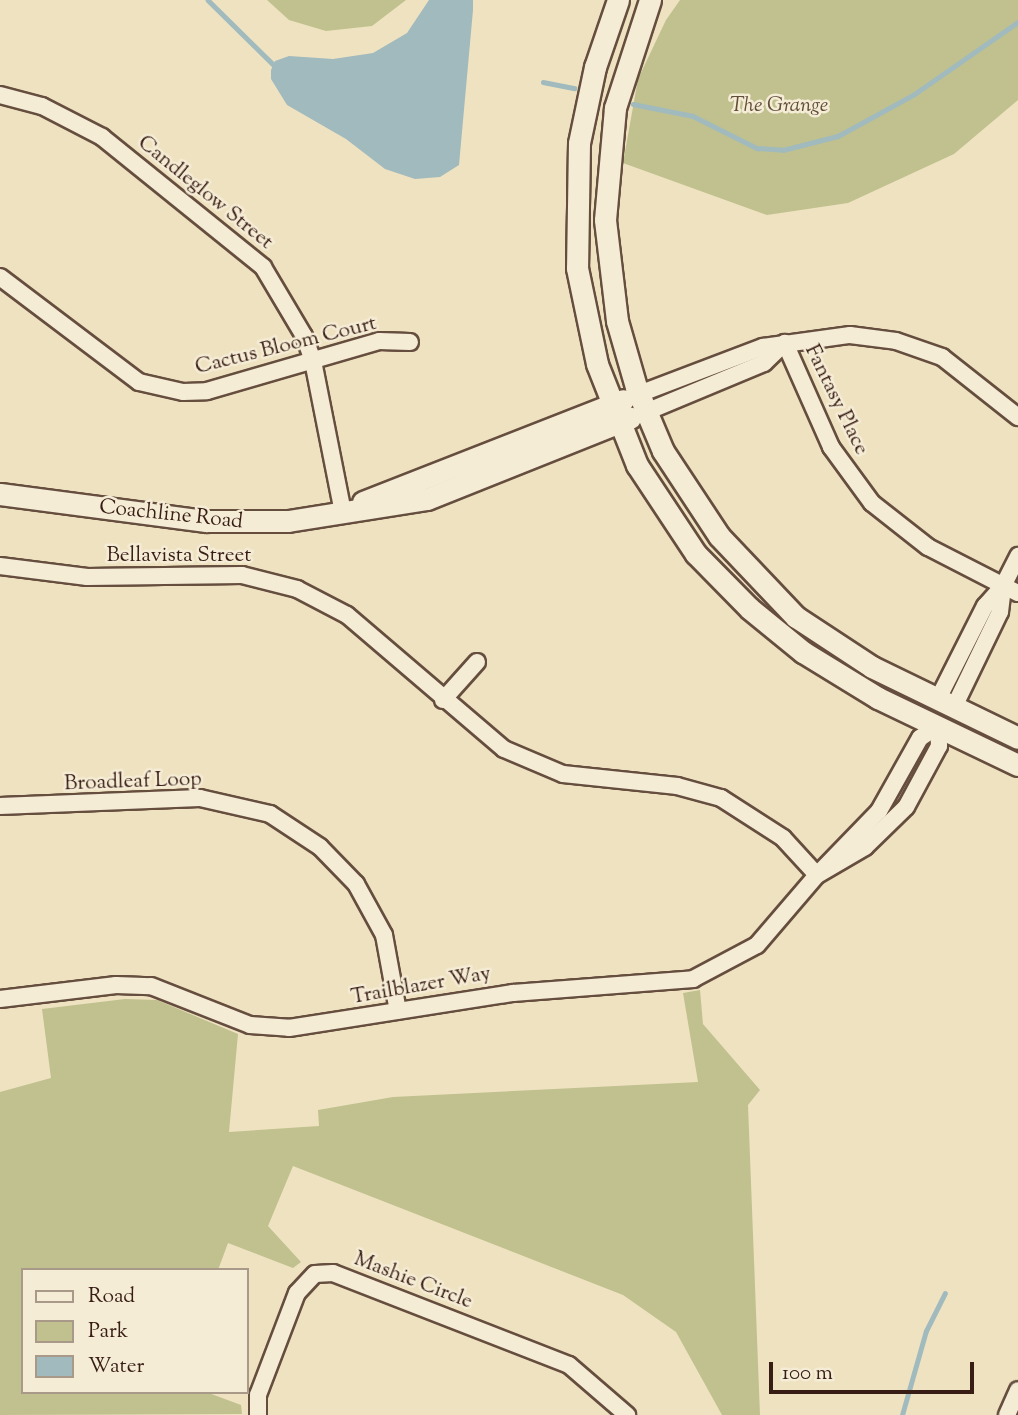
<!DOCTYPE html>
<html>
<head>
<meta charset="utf-8">
<style>
	body { margin:0 }
	#map { position:relative; width:1018px; height:1415px; overflow:hidden; background:#efe2c0; font-family:"Sorts Mill Goudy",serif }
	div>[style] { position:absolute }
	.green>* { inset:0; background:#c0c18e }
	.water>* { inset:0; background:#a0babe }
	.stream>* { height:4.5px; margin:-2.25px; padding:0 2.25px; transform-origin:2.25px; border-radius:2.25px; background:#a0babe }
	.roads { filter:drop-shadow(2px 0 #664e3f) drop-shadow(-2px 0 #664e3f) drop-shadow(0 2px #664e3f) drop-shadow(0 -2px #664e3f) }
	.street>* { height:16px; margin:-8px; padding:0 8px; transform-origin:8px; border-radius:8px; background:#f5ecd6 }
	.secondary>* { height:21px; margin:-10.5px; padding:0 10.5px; transform-origin:10.5px; border-radius:10.5px; background:#f5ecd6 }
	span { translate:-50% -50%; white-space:nowrap; text-align:center; line-height:1.15; -webkit-text-stroke:5px #f5ecd6; paint-order:stroke }
	.park-label { font-size:21px; color:#614e39; font-style:italic }
	.street-label { font-size:21px; color:#381d14 }
	.legend { position:absolute; left:21px; top:1268px; width:228px; height:126px; box-sizing:border-box; background:#f5ecd6; border:2px solid #a99988; margin:0; padding:9px 12px; list-style:none; font-size:21px; color:#381d14 }
	.legend li { display:flex; align-items:center; gap:14px; height:35px }
	.legend b { width:35px; border:2px solid #a99988 }
	.scale { position:absolute; left:769px; top:1362px; width:205px; height:32px; box-sizing:border-box; border:4px solid #381d14; border-top:0; padding-left:9px; font-size:21px; line-height:24px; white-space:nowrap; color:#381d14; -webkit-text-stroke:5px #f5ecd6; paint-order:stroke }
</style>
</head>
<body>
<div id="map">
	<div class="green">
		<i style="clip-path:polygon(267px 0,406px 0,372px 26px,326px 31px,289px 20px)"></i>
		<i style="clip-path:polygon(680px 0,1018px 0,1018px 100px,954px 154px,848px 203px,767px 215px,623px 163px,638px 79px,666px 20px)"></i>
		<i style="clip-path:polygon(700px 990px,703px 1024px,760px 1090px,748px 1105px,760px 1415px,722px 1415px,676px 1332px,623px 1295px,293px 1166px,268px 1226px,301px 1262px,293px 1268px,228px 1243px,218px 1270px,23px 1270px,23px 1392px,206px 1392px,241px 1405px,242px 1414px,0 1415px,0 1092px,51px 1078px,42px 1009px,125px 999px,157px 1000px,238px 1034px,229px 1132px,319px 1126px,318px 1110px,393px 1097px,698px 1082px,683px 993px)"></i>
	</div>
	<div class="water">
		<i style="clip-path:polygon(429px 0,473px 0,473px 10px,459px 165px,440px 177px,415px 179px,385px 169px,346px 139px,287px 105px,271px 79px,271px 70px,275px 61px,289px 56px,333px 59px,373px 53px,407px 33px)"></i>
	</div>
	<div class="stream">
		<i style="left:208px;top:0;width:97px;rotate:44.6deg"></i>
		<i style="left:543px;top:82px;width:32px;rotate:11deg"></i>
		<i style="left:633px;top:104px;width:61px;rotate:11.3deg"></i>
		<i style="left:693px;top:116px;width:72px;rotate:26.6deg"></i>
		<i style="left:757px;top:148px;width:26px;rotate:4deg"></i>
		<i style="left:783px;top:150px;width:57px;rotate:-14.3deg"></i>
		<i style="left:838px;top:136px;width:85px;rotate:-28.7deg"></i>
		<i style="left:913px;top:95px;width:128px;rotate:-34.8deg"></i>
		<i style="left:902px;top:1415px;width:87px;rotate:-74.1deg"></i>
		<i style="left:926px;top:1331px;width:42px;rotate:-63.4deg"></i>
	</div>
	<div class="roads">
		<div class="street">
			<i style="left:0;top:95px;width:43px;rotate:14.7deg"></i>
			<i style="left:42px;top:106px;width:68px;rotate:27.3deg"></i>
			<i style="left:102px;top:137px;width:207px;rotate:38.9deg"></i>
			<i style="left:263px;top:267px;width:80px;rotate:59.3deg"></i>
			<i style="left:304px;top:336px;width:27px;rotate:70deg"></i>
			<i style="left:313px;top:361px;width:154px;rotate:78.8deg"></i>
			<i style="left:0;top:277px;width:174px;rotate:37.1deg"></i>
			<i style="left:139px;top:382px;width:45px;rotate:12.8deg"></i>
			<i style="left:183px;top:392px;width:24px;rotate:-2deg"></i>
			<i style="left:207px;top:391px;width:179px;rotate:-16.2deg"></i>
			<i style="left:379px;top:341px;width:31px;rotate:2deg"></i>
			<i style="left:785px;top:343px;width:114px;rotate:66.1deg"></i>
			<i style="left:831px;top:447px;width:69px;rotate:53.8deg"></i>
			<i style="left:872px;top:503px;width:71px;rotate:38.2deg"></i>
			<i style="left:928px;top:547px;width:101px;rotate:27.1deg"></i>
			<i style="left:639px;top:394px;width:133px;rotate:-20.8deg"></i>
			<i style="left:763px;top:347px;width:88px;rotate:-7.9deg"></i>
			<i style="left:850px;top:335px;width:46px;rotate:7.4deg"></i>
			<i style="left:896px;top:341px;width:49px;rotate:19.2deg"></i>
			<i style="left:942px;top:357px;width:97px;rotate:38.3deg"></i>
			<i style="left:646px;top:412px;width:128px;rotate:-22.6deg"></i>
			<i style="left:764px;top:363px;width:29px;rotate:-44deg"></i>
			<i style="left:0;top:566px;width:88px;rotate:7.2deg"></i>
			<i style="left:87px;top:577px;width:155px;rotate:-0.7deg"></i>
			<i style="left:242px;top:575px;width:57px;rotate:14.3deg"></i>
			<i style="left:297px;top:589px;width:56px;rotate:27.5deg"></i>
			<i style="left:347px;top:615px;width:206px;rotate:40.5deg"></i>
			<i style="left:504px;top:749px;width:64px;rotate:23deg"></i>
			<i style="left:563px;top:774px;width:115px;rotate:6deg"></i>
			<i style="left:677px;top:786px;width:46px;rotate:15.3deg"></i>
			<i style="left:721px;top:798px;width:74px;rotate:32.8deg"></i>
			<i style="left:783px;top:838px;width:50px;rotate:47.4deg"></i>
			<i style="left:938px;top:699px;width:104px;rotate:-63.2deg"></i>
			<i style="left:985px;top:606px;width:27px;rotate:-48deg"></i>
			<i style="left:1003px;top:586px;width:34px;rotate:-63deg"></i>
			<i style="left:443px;top:700px;width:51px;rotate:-48.2deg"></i>
			<i style="left:954px;top:707px;width:106px;rotate:-64.2deg"></i>
			<i style="left:1000px;top:612px;width:26px;rotate:-83deg"></i>
			<i style="left:0;top:806px;width:200px;rotate:-2.3deg"></i>
			<i style="left:200px;top:798px;width:72px;rotate:12.9deg"></i>
			<i style="left:270px;top:814px;width:60px;rotate:33.4deg"></i>
			<i style="left:320px;top:847px;width:52px;rotate:45.8deg"></i>
			<i style="left:356px;top:884px;width:58px;rotate:61.2deg"></i>
			<i style="left:384px;top:935px;width:77px;rotate:79.6deg"></i>
			<i style="left:0;top:999px;width:117px;rotate:-6.9deg"></i>
			<i style="left:116px;top:985px;width:35px;rotate:2deg"></i>
			<i style="left:151px;top:986px;width:106px;rotate:21.5deg"></i>
			<i style="left:250px;top:1025px;width:39px;rotate:4deg"></i>
			<i style="left:289px;top:1028px;width:227px;rotate:-8.9deg"></i>
			<i style="left:513px;top:993px;width:181px;rotate:-4.4deg"></i>
			<i style="left:693px;top:979px;width:72px;rotate:-28deg"></i>
			<i style="left:757px;top:945px;width:92px;rotate:-49.4deg"></i>
			<i style="left:817px;top:875px;width:89px;rotate:-45.9deg"></i>
			<i style="left:879px;top:811px;width:84px;rotate:-60.7deg"></i>
			<i style="left:920px;top:738px;width:22px;rotate:-34deg"></i>
			<i style="left:938px;top:726px;width:20px;rotate:87deg"></i>
			<i style="left:939px;top:746px;width:69px;rotate:118.4deg"></i>
			<i style="left:906px;top:807px;width:57px;rotate:135.7deg"></i>
			<i style="left:865px;top:847px;width:56px;rotate:149.7deg"></i>
			<i style="left:258px;top:1415px;width:20px;rotate:-90deg"></i>
			<i style="left:258px;top:1395px;width:109px;rotate:-69.1deg"></i>
			<i style="left:297px;top:1293px;width:26px;rotate:-47deg"></i>
			<i style="left:315px;top:1274px;width:18px;rotate:-3deg"></i>
			<i style="left:333px;top:1273px;width:253px;rotate:21.3deg"></i>
			<i style="left:569px;top:1365px;width:77px;rotate:40.8deg"></i>
			<i style="left:1007px;top:1415px;width:27px;rotate:-66deg"></i>
		</div>
		<div class="secondary">
			<i style="left:618px;top:0;width:71px;rotate:108.9deg"></i>
			<i style="left:595px;top:67px;width:78px;rotate:101.9deg"></i>
			<i style="left:579px;top:143px;width:125px;rotate:90.9deg"></i>
			<i style="left:577px;top:268px;width:98px;rotate:78.2deg"></i>
			<i style="left:597px;top:364px;width:109px;rotate:68.4deg"></i>
			<i style="left:637px;top:465px;width:107px;rotate:56.5deg"></i>
			<i style="left:696px;top:554px;width:76px;rotate:45.5deg"></i>
			<i style="left:749px;top:608px;width:70px;rotate:39.2deg"></i>
			<i style="left:803px;top:652px;width:88px;rotate:31.5deg"></i>
			<i style="left:878px;top:698px;width:155px;rotate:25.6deg"></i>
			<i style="left:650px;top:0;width:114px;rotate:108deg"></i>
			<i style="left:615px;top:108px;width:112px;rotate:95.1deg"></i>
			<i style="left:605px;top:220px;width:102px;rotate:83.2deg"></i>
			<i style="left:617px;top:321px;width:69px;rotate:73.9deg"></i>
			<i style="left:636px;top:387px;width:69px;rotate:67.1deg"></i>
			<i style="left:663px;top:451px;width:102px;rotate:56.6deg"></i>
			<i style="left:719px;top:536px;width:112px;rotate:46.5deg"></i>
			<i style="left:796px;top:617px;width:91px;rotate:33.3deg"></i>
			<i style="left:872px;top:667px;width:162px;rotate:25.9deg"></i>
			<i style="left:0;top:494px;width:208px;rotate:7.5deg"></i>
			<i style="left:206px;top:521px;width:82px"></i>
			<i style="left:288px;top:521px;width:141px;rotate:-9deg"></i>
			<i style="left:427px;top:499px;width:219px;rotate:-21.8deg"></i>
			<i style="left:363px;top:502px;width:279px;rotate:-21.4deg"></i>
		</div>
	</div>
	<div class="park-label">
		<span style="left:779px;top:106px">The Grange</span>
	</div>
	<div class="street-label">
		<span style="left:205px;top:193px;rotate:39deg">Candleglow Street</span>
		<span style="left:286px;top:346px;rotate:-14deg">Cactus Bloom Court</span>
		<span style="left:836px;top:400px;rotate:64deg">Fantasy Place</span>
		<span style="left:171px;top:515px;rotate:6deg">Coachline Road</span>
		<span style="left:179px;top:556px">Bellavista Street</span>
		<span style="left:133px;top:782px;rotate:-2deg">Broadleaf Loop</span>
		<span style="left:421px;top:986px;rotate:-10deg">Trailblazer Way</span>
		<span style="left:413px;top:1281px;rotate:21deg">Mashie Circle</span>
	</div>
	<ul class="legend">
	<li><b style="height:9px;background:#f5ecd6"></b>Road</li>
	<li><b style="height:19px;background:#c0c18e"></b>Park</li>
	<li><b style="height:19px;background:#a0babe"></b>Water</li>
	</ul>
	<div class="scale">100 m</div>
</div>
</body>
</html>
